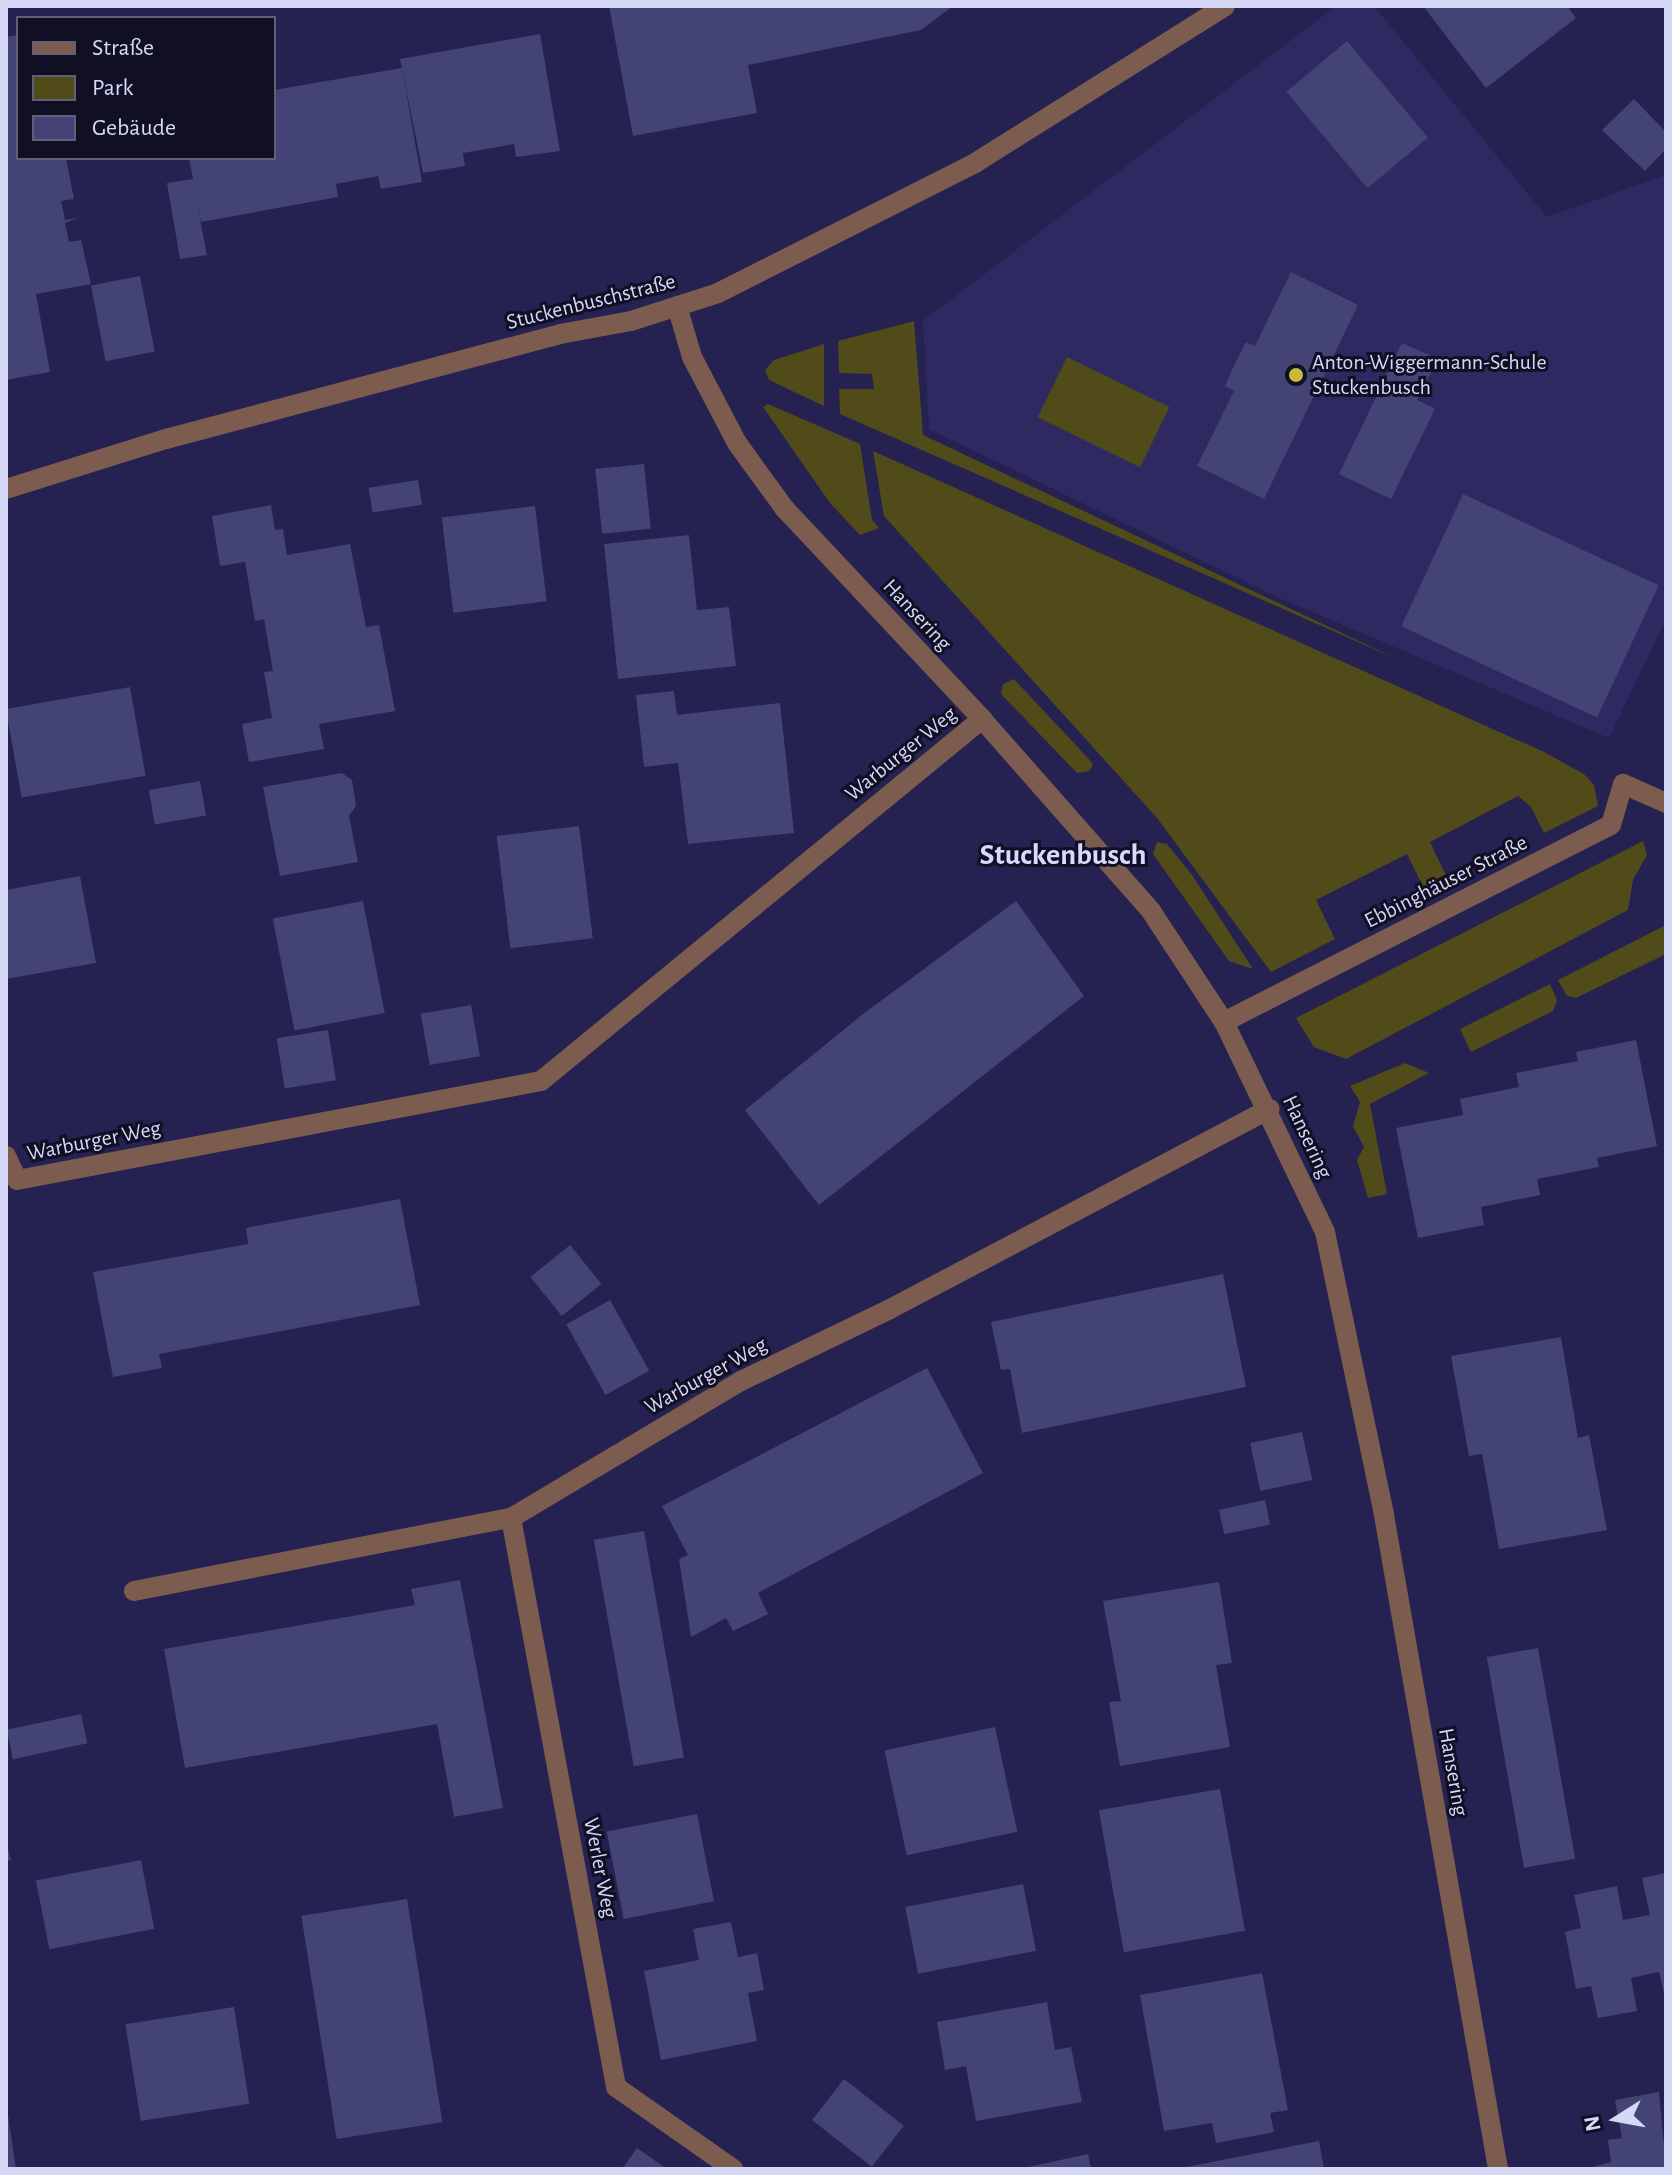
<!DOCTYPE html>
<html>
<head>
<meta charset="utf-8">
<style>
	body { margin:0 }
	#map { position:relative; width:1672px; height:2175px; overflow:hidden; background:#252151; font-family:"Alegreya Sans",sans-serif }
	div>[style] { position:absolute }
	.built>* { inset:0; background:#2e2a61 }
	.green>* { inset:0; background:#514b19; transform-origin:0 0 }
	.building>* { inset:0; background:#444376; transform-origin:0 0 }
	.minor>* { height:20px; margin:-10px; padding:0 10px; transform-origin:10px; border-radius:10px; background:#7c5c4f }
	.dots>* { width:22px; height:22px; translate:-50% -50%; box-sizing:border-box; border:4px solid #100f24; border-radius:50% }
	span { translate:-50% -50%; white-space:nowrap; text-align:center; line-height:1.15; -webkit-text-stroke:6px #100f24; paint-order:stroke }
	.street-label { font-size:22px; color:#d6d8f7 }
	.poi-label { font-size:22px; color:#d6d8f7 }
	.left { translate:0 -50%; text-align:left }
	.district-label { font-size:30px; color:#d8d9ff; font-weight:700 }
	.frame { position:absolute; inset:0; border:8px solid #d6d8f7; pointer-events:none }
	.legend { position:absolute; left:16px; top:16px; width:260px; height:144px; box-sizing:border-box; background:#100f24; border:2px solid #5f5f78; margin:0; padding:10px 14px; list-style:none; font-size:24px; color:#d6d8f7 }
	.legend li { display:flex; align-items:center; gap:16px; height:40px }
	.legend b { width:40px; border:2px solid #5f5f78 }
	.north { position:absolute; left:1576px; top:2079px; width:80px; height:80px; -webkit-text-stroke:6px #100f24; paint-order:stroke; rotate:259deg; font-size:22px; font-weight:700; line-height:32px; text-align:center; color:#d6d8f7 }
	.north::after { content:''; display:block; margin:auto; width:28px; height:36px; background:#d6d8f7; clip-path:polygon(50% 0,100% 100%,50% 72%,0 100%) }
</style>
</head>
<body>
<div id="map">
	<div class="built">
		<i style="clip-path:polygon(1336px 6px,1374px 6px,1547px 217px,1666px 175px,1666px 619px,1609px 738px,1277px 597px,929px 429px,923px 321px)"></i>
	</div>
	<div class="green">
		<i style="clip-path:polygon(914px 321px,923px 435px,1399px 660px,840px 414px,839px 389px,874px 389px,872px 374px,839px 373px,838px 341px)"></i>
		<i style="clip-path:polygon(824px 344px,824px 406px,769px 380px,765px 370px,774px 360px)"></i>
		<i style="left:1067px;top:357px;width:114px;height:67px;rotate:26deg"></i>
		<i style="clip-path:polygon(768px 404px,860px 444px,872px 520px,879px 528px,860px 535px,830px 503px,763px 407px)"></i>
		<i style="clip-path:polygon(873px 451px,1544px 752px,1584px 774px,1594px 785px,1598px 806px,1544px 833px,1531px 807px,1518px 796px,1430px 842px,1449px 882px,1426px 893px,1407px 854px,1316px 900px,1335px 939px,1271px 972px,1157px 818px,884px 516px)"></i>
		<i style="clip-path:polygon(1014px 679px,1088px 758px,1093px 765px,1089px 771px,1077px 773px,1001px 694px,1003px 684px)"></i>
		<i style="clip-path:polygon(1643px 841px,1647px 855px,1633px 880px,1628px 910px,1346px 1059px,1314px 1047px,1296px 1018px)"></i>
		<i style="clip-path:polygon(1157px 842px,1167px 844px,1192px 875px,1253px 969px,1229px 961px,1153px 854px)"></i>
		<i style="clip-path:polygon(1666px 925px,1666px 954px,1576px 998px,1567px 996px,1558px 980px)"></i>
		<i style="clip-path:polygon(1550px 984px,1557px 1000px,1553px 1011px,1471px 1052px,1460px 1029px)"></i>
		<i style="clip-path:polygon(1405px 1063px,1429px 1073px,1370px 1104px,1387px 1194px,1368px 1198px,1357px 1160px,1364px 1147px,1353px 1126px,1360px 1102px,1350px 1086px)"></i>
	</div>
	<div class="building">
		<i style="clip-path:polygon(609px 6px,953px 6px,921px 30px,748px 65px,757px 113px,633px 136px)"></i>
		<i style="clip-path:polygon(1423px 6px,1567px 6px,1576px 18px,1486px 88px)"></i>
		<i style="clip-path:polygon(540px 34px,560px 151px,516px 157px,514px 144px,463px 153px,465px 166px,423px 173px,400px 59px)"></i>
		<i style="clip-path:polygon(18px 35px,18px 158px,66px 158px,74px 199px,61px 201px,65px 220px,78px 218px,65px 223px,69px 242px,81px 240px,91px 284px,36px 294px,50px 372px,6px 380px,6px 37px)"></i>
		<i style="left:1347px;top:41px;width:126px;height:79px;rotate:50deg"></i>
		<i style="clip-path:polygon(402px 68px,422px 182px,381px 189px,378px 176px,336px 184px,338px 197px,201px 222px,197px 204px,207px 255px,180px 259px,167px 183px,193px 179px,189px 158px,274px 158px,274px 90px)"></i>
		<i style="clip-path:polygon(1634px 99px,1666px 132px,1666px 149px,1645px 171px,1602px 130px)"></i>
		<i style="clip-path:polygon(1291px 272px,1358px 305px,1264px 499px,1197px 466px,1234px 391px,1225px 386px,1233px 368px,1246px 342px,1255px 346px)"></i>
		<i style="left:140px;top:276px;width:77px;height:50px;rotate:79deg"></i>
		<i style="clip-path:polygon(1402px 343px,1438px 359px,1417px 400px,1435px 409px,1391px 499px,1339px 474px)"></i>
		<i style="left:644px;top:464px;width:65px;height:49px;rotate:84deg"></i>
		<i style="left:418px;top:480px;width:25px;height:50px;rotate:81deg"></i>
		<i style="left:1463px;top:494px;width:216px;height:146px;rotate:25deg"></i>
		<i style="clip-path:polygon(271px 505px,275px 530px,283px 529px,287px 555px,350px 544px,366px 627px,379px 625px,395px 711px,319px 724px,324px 749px,249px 762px,242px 724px,272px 718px,264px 672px,273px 671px,264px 619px,255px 621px,245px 562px,220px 566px,212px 516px)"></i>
		<i style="left:535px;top:506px;width:96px;height:94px;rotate:83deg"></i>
		<i style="clip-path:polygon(689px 535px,697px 610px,729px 607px,736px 666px,618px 679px,604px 544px)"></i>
		<i style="left:130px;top:687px;width:90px;height:126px;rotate:80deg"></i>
		<i style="clip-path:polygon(674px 691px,677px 715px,780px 703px,794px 833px,688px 844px,678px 763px,644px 767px,636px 695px)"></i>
		<i style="clip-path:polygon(342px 773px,352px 780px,356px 806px,349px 816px,358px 862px,280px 876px,263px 787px)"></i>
		<i style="left:200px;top:781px;width:35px;height:52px;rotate:80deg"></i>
		<i style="left:579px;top:826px;width:113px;height:83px;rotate:83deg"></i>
		<i style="clip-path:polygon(80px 876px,96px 963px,6px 979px,6px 890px)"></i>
		<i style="left:363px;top:901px;width:114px;height:92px;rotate:79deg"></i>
		<i style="clip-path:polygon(1016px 901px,1084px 996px,819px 1205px,745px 1110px,863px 1014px)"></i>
		<i style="left:471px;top:1005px;width:52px;height:51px;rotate:80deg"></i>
		<i style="left:328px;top:1030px;width:51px;height:52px;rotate:81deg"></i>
		<i style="clip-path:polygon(1636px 1040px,1657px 1146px,1597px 1158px,1599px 1167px,1537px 1179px,1540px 1195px,1481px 1207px,1484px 1225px,1418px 1238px,1396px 1128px,1463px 1115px,1460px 1099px,1519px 1087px,1516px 1073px,1578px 1061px,1576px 1052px)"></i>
		<i style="clip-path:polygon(400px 1199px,420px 1305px,159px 1354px,162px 1368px,113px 1377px,93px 1272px,248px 1244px,246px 1228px)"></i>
		<i style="left:570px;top:1245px;width:50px;height:51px;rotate:51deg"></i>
		<i style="clip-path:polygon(1223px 1274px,1246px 1387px,1022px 1433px,1010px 1369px,1001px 1370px,991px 1322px)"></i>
		<i style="left:610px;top:1300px;width:81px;height:50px;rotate:61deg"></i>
		<i style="clip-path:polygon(1561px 1337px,1578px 1438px,1589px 1435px,1607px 1530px,1499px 1549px,1482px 1454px,1469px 1456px,1451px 1356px)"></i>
		<i style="clip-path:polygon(927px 1368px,983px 1473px,758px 1593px,768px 1614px,733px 1631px,726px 1618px,691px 1637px,679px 1559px,688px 1555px,662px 1506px)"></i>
		<i style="left:1302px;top:1432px;width:49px;height:53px;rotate:78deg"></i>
		<i style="left:1265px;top:1500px;width:25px;height:47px;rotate:78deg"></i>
		<i style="left:644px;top:1531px;width:230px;height:51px;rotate:80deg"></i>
		<i style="clip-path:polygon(460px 1580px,503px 1808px,454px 1817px,437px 1724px,185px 1768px,164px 1649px,415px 1605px,411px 1589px)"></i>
		<i style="clip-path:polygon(1219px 1582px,1232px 1663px,1216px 1665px,1230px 1747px,1120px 1766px,1109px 1702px,1121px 1701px,1103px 1601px)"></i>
		<i style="left:1538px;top:1648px;width:214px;height:52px;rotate:80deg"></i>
		<i style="left:81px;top:1714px;width:30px;height:76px;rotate:78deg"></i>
		<i style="left:995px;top:1727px;width:107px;height:113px;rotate:78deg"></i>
		<i style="left:1220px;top:1789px;width:144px;height:123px;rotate:80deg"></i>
		<i style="left:697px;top:1814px;width:89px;height:92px;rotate:79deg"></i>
		<i style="clip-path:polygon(6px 1841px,11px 1860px,6px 1861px)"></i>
		<i style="left:141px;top:1860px;width:70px;height:107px;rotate:79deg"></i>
		<i style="clip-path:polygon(1666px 1873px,1666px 2002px,1659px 1972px,1631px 1978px,1637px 2011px,1598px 2018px,1591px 1986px,1576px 1989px,1565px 1932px,1581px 1928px,1574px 1895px,1617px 1886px,1623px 1920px,1650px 1915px,1642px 1878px)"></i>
		<i style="left:1023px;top:1884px;width:68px;height:120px;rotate:79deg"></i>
		<i style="left:407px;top:1899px;width:226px;height:107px;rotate:81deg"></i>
		<i style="clip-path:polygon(731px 1922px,738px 1957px,757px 1953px,764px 1990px,748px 1993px,757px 2041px,661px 2060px,644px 1971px,699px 1960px,693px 1929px)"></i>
		<i style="clip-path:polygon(1262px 1973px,1288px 2110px,1270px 2113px,1274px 2132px,1216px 2143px,1212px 2123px,1164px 2131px,1140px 1995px)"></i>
		<i style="clip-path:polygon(1047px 2002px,1055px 2050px,1071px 2047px,1082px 2102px,976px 2121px,966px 2066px,945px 2070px,937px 2022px)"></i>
		<i style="left:234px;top:2007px;width:98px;height:110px;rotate:81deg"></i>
		<i style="left:844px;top:2079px;width:76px;height:52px;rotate:38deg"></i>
		<i style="clip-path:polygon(1659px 2092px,1666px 2169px,1584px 2169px,1611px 2162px,1608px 2140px,1622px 2138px,1615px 2100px)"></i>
		<i style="clip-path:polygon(6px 2115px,8px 2115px,16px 2169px,6px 2169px)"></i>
		<i style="clip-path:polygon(1319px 2141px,1324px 2169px,1181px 2169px,1181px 2168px)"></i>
		<i style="clip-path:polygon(637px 2148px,667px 2169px,622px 2169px)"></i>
		<i style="clip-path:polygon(1088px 2154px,1091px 2169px,1023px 2169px,1023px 2168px)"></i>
	</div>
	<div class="minor">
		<i style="left:677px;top:306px;width:53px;rotate:73.6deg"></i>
		<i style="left:692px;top:357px;width:97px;rotate:62.4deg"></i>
		<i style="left:737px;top:443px;width:82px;rotate:54deg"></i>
		<i style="left:785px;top:509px;width:288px;rotate:46.8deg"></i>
		<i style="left:982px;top:719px;width:256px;rotate:48.6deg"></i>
		<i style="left:1151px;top:911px;width:133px;rotate:56.7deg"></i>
		<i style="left:1224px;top:1022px;width:233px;rotate:64.3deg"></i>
		<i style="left:1325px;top:1232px;width:289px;rotate:78.2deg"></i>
		<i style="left:1384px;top:1515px;width:664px;rotate:80.11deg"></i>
		<i style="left:6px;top:489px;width:168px;rotate:-17.4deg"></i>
		<i style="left:166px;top:439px;width:408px;rotate:-14.9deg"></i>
		<i style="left:560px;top:334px;width:72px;rotate:-10.4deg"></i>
		<i style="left:631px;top:321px;width:91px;rotate:-17.8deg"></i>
		<i style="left:718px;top:293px;width:288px;rotate:-26.8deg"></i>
		<i style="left:975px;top:163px;width:295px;rotate:-32.1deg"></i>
		<i style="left:1224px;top:1022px;width:434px;rotate:-27deg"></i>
		<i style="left:1611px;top:825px;width:43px;rotate:-73.7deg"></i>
		<i style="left:1623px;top:784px;width:47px;rotate:23.8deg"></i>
		<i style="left:6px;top:1156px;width:26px;rotate:65deg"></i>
		<i style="left:17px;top:1180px;width:533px;rotate:-10.7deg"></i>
		<i style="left:541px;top:1081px;width:571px;rotate:-39.38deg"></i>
		<i style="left:511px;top:1518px;width:579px;rotate:79.54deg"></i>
		<i style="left:616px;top:2087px;width:143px;rotate:35deg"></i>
		<i style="left:134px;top:1591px;width:384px;rotate:-11deg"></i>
		<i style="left:511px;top:1518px;width:268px;rotate:-30.8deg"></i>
		<i style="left:741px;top:1381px;width:165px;rotate:-25.8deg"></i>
		<i style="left:890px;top:1309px;width:429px;rotate:-27.8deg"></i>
	</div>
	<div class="dots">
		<i style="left:1296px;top:375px;background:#c8bb3b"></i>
	</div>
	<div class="street-label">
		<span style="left:591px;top:302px;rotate:-14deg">Stuckenbuschstraße</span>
		<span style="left:917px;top:615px;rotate:47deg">Hansering</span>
		<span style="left:901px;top:754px;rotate:-39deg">Warburger Weg</span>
		<span style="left:1446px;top:882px;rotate:-27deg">Ebbinghäuser Straße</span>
		<span style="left:1307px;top:1137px;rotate:65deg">Hansering</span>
		<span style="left:94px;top:1141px;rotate:-11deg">Warburger Weg</span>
		<span style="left:706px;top:1376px;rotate:-29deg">Warburger Weg</span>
		<span style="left:1453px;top:1772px;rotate:80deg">Hansering</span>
		<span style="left:600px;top:1868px;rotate:79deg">Werler Weg</span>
	</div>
	<div class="poi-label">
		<span class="left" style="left:1312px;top:375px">Anton-Wiggermann-Schule<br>Stuckenbusch</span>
	</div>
	<div class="district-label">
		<span style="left:1063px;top:855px">Stuckenbusch</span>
	</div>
	<div class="frame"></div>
	<ul class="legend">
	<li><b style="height:10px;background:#7c5c4f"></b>Straße</li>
	<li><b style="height:22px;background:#514b19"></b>Park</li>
	<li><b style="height:22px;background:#444376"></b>Gebäude</li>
	</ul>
	<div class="north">N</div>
</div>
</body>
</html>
